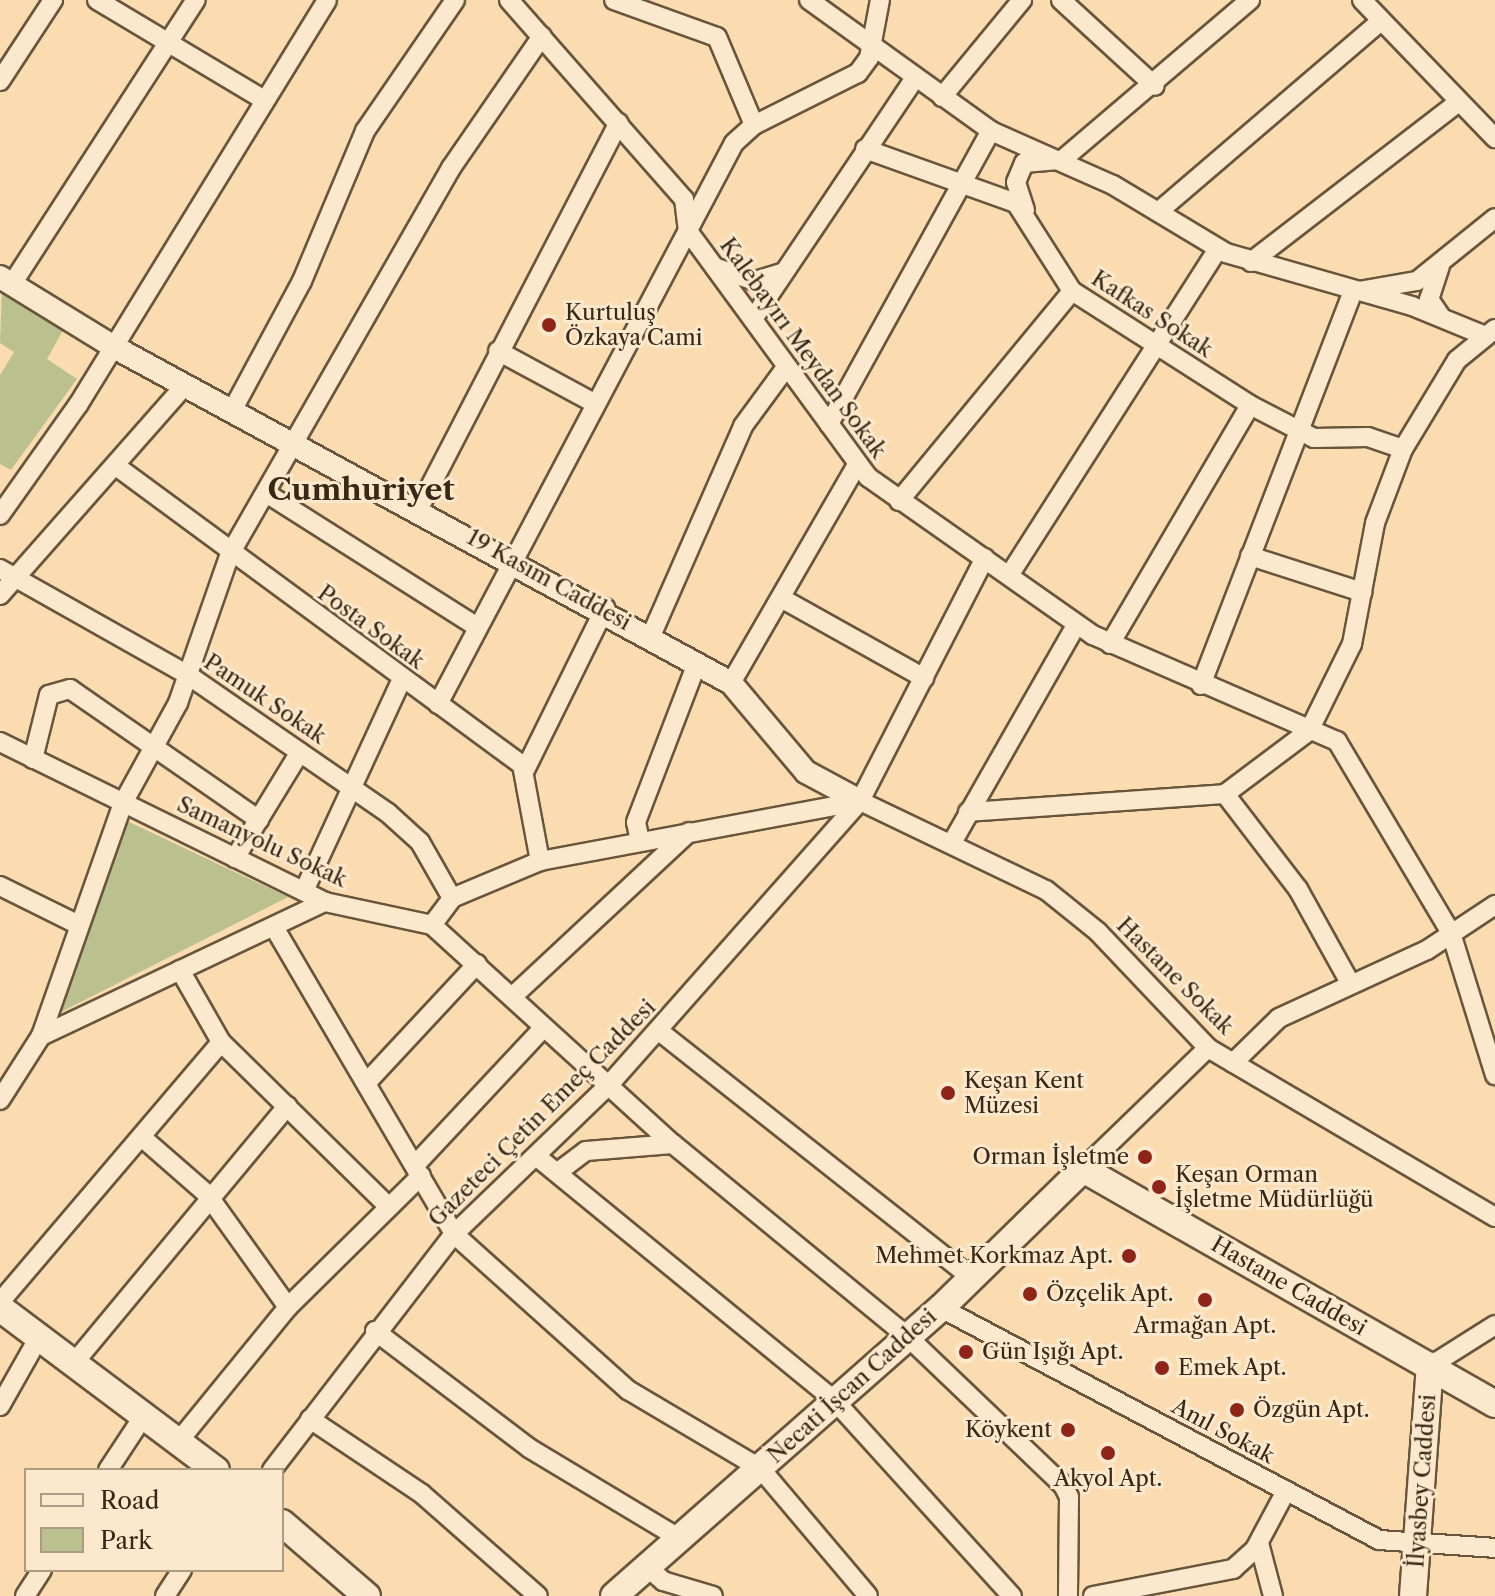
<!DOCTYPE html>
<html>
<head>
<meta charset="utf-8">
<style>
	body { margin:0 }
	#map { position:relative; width:1495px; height:1596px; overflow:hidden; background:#fadcb0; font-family:"Libre Caslon Text",serif }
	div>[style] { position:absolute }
	.green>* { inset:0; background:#bbc18e }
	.roads { filter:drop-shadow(2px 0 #68563c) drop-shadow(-2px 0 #68563c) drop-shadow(0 2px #68563c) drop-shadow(0 -2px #68563c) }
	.minor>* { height:18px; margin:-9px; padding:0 9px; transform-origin:9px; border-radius:9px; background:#fce8cc }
	.tertiary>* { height:22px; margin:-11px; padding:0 11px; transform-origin:11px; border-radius:11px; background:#fce8cc }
	.secondary>* { height:26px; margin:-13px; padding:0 13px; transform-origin:13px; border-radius:13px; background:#fce8cc }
	.dots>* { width:22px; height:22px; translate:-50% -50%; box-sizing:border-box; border:4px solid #fce8cc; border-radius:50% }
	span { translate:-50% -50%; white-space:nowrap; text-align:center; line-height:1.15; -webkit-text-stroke:6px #fce8cc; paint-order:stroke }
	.poi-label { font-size:22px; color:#372916 }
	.left { translate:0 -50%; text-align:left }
	.right { translate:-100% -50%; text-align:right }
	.street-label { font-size:22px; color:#372916 }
	.district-label { font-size:30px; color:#372916; font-weight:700 }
	.legend { position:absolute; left:24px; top:1468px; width:260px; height:104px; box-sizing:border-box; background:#fce8cc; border:2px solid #ad9c83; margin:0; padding:10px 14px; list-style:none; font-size:24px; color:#372916 }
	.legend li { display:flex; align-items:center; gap:16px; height:40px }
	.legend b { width:40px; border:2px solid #ad9c83 }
</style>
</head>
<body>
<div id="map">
	<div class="green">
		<i style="clip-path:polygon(2px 288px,66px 325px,47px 359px,77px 379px,11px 470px,0 464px,0 375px,14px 352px,0 343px)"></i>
		<i style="clip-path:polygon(127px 821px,288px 897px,59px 1013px)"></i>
	</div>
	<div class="roads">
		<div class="minor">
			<i style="left:97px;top:0;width:191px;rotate:30.9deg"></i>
			<i style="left:509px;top:0;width:265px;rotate:48.7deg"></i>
			<i style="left:684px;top:199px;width:32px;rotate:83deg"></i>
			<i style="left:688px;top:231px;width:305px;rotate:53.8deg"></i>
			<i style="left:868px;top:477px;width:275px;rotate:35.1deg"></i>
			<i style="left:1093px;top:635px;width:266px;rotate:23.5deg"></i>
			<i style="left:1337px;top:741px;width:223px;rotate:59.3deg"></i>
			<i style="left:1451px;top:933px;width:149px;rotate:72.8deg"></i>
			<i style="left:614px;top:0;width:109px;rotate:19.8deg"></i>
			<i style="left:717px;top:37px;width:95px;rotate:67.2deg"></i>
			<i style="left:809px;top:0;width:224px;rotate:35.7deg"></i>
			<i style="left:991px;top:131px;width:133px;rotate:23.9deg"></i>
			<i style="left:1113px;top:185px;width:132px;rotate:31deg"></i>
			<i style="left:1226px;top:253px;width:193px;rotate:15.9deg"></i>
			<i style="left:1412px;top:306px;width:77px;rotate:22.2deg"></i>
			<i style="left:1061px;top:0;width:127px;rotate:42.5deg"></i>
			<i style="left:1362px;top:0;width:192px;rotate:46.1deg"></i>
			<i style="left:0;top:81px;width:97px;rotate:-56.8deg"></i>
			<i style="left:942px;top:97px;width:126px;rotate:-50.5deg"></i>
			<i style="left:865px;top:149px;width:160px;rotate:19.7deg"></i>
			<i style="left:1016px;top:203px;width:104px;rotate:57.5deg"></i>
			<i style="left:1072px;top:291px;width:211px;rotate:32.6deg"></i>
			<i style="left:1250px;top:405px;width:72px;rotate:27.3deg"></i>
			<i style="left:1314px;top:438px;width:54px;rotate:-1.1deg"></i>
			<i style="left:1368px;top:437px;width:37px;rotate:19deg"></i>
			<i style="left:1025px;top:210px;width:29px;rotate:-108deg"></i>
			<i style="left:1016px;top:182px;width:21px;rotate:-67deg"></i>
			<i style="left:1024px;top:163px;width:38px;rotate:-5deg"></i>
			<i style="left:1062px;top:160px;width:247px;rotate:-40.4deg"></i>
			<i style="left:1158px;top:212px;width:292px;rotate:-40.6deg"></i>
			<i style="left:1251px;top:262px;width:259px;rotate:-37.6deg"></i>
			<i style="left:1440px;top:266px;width:35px;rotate:108deg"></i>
			<i style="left:1429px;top:299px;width:22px;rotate:56deg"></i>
			<i style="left:717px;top:268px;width:40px;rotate:18.9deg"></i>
			<i style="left:755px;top:281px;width:28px;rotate:-17deg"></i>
			<i style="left:12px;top:284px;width:338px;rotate:-57.1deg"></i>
			<i style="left:753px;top:319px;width:289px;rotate:-56.1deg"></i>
			<i style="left:498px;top:351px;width:111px;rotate:28.4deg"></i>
			<i style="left:233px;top:409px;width:145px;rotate:-61.7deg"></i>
			<i style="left:302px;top:281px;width:163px;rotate:-67.2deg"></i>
			<i style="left:365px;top:131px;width:159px;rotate:-55.5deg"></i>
			<i style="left:829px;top:424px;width:335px;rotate:-61.1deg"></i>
			<i style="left:116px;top:466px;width:504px;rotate:36.37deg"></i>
			<i style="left:522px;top:765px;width:98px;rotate:79.4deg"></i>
			<i style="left:266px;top:493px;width:250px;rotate:32.4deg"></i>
			<i style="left:899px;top:501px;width:272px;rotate:-50.5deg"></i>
			<i style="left:418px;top:510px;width:436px;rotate:-62.6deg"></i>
			<i style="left:0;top:515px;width:135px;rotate:-54.7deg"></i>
			<i style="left:78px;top:405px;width:475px;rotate:-58.4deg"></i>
			<i style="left:1250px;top:556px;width:118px;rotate:17.8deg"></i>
			<i style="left:0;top:569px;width:216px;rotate:29.4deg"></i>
			<i style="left:188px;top:675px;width:243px;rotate:34.6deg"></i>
			<i style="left:388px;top:813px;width:43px;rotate:42.2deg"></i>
			<i style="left:420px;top:842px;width:64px;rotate:60.3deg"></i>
			<i style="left:1010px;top:574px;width:386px;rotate:-57.4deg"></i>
			<i style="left:0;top:595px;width:281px;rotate:-48.6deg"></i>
			<i style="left:781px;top:598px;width:164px;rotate:29.2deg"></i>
			<i style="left:651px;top:636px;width:229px;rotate:-66.3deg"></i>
			<i style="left:743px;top:426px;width:74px;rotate:-53.7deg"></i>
			<i style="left:1110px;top:644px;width:277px;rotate:-59.6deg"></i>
			<i style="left:731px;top:683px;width:252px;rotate:-60deg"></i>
			<i style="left:1201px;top:685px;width:421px;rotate:-68.9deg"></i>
			<i style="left:1353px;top:292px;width:65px;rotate:-9.8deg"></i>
			<i style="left:1417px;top:281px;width:100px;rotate:-38.9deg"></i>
			<i style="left:438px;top:704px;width:634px;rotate:-62.18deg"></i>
			<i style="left:734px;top:143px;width:27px;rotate:-42deg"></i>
			<i style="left:754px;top:125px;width:116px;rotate:-26.6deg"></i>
			<i style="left:858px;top:73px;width:19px;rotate:-54deg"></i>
			<i style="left:869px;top:58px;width:59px;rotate:-79.3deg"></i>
			<i style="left:0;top:742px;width:362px;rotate:26.2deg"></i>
			<i style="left:325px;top:902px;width:109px;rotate:12.1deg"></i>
			<i style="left:432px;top:925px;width:326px;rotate:42.3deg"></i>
			<i style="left:673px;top:1144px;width:306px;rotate:39.4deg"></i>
			<i style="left:909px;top:1338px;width:213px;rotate:43.7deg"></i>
			<i style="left:1063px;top:1485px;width:13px;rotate:63deg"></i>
			<i style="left:1069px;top:1497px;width:99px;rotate:90.6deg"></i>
			<i style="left:33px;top:759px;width:66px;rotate:-76deg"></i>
			<i style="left:49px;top:695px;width:22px;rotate:-16deg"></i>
			<i style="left:70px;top:689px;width:230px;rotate:34.7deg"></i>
			<i style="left:525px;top:770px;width:181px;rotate:-63.7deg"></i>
			<i style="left:1225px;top:794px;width:120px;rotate:52.5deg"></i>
			<i style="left:1298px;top:889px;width:107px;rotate:61deg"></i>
			<i style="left:968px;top:812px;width:258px;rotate:-4deg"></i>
			<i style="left:1225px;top:794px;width:105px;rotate:-36.9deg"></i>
			<i style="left:1309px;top:731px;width:97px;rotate:-63.7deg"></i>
			<i style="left:1352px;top:644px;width:123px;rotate:-79.2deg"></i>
			<i style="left:1375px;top:523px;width:79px;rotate:-69.3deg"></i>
			<i style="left:1403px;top:449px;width:104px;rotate:-58.8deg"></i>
			<i style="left:1457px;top:360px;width:49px;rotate:-39.2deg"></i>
			<i style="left:640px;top:841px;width:19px;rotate:-102deg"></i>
			<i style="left:636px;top:822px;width:170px;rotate:-69deg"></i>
			<i style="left:953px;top:841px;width:249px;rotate:-60.3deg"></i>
			<i style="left:235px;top:858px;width:124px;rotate:-58.5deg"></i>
			<i style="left:0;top:886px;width:86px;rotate:26.3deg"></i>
			<i style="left:304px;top:891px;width:234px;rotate:-65.2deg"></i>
			<i style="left:432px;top:925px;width:34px;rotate:-53deg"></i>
			<i style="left:452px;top:898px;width:95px;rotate:-22.8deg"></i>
			<i style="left:540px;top:861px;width:326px;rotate:-10.6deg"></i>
			<i style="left:860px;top:801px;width:206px;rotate:25.6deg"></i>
			<i style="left:1046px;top:890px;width:67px;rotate:38.9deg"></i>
			<i style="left:1098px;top:932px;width:160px;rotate:46.5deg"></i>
			<i style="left:1208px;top:1048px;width:333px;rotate:30.5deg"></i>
			<i style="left:274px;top:927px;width:356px;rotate:59.6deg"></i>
			<i style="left:454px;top:1234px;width:234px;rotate:41.9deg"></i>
			<i style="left:628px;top:1390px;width:153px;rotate:30.6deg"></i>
			<i style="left:760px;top:1468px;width:167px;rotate:49.8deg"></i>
			<i style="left:180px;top:970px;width:83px;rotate:60.3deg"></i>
			<i style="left:221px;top:1042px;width:231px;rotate:44.5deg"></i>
			<i style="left:512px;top:997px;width:242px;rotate:-43deg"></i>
			<i style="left:659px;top:1031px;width:399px;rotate:38.3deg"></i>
			<i style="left:41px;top:1036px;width:314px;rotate:-25.3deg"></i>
			<i style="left:1233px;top:1063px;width:64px;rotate:-44.4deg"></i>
			<i style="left:1279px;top:1018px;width:163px;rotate:-24.7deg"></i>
			<i style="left:1427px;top:950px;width:82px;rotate:-33.5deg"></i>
			<i style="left:368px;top:1081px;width:160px;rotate:-47deg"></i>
			<i style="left:0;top:1100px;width:76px;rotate:-57.4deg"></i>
			<i style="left:41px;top:1036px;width:247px;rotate:-70.6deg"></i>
			<i style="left:123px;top:803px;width:114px;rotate:-61.2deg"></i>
			<i style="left:178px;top:703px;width:158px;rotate:-70.8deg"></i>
			<i style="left:230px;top:554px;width:445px;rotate:-60.2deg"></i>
			<i style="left:451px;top:168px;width:160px;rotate:-55.4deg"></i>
			<i style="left:145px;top:1140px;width:82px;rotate:41.1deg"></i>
			<i style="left:207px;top:1194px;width:139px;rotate:54.4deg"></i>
			<i style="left:536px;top:1156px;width:385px;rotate:39.3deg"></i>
			<i style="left:834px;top:1400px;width:265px;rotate:47.8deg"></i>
			<i style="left:416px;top:1164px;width:187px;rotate:-46.9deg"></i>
			<i style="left:1083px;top:1169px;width:174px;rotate:-44.1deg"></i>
			<i style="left:558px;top:1172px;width:35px;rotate:-37deg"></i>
			<i style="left:586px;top:1151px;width:87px;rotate:-4.6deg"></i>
			<i style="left:0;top:1302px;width:341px;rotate:-49.6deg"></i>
			<i style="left:941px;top:1308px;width:496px;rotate:27.9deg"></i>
			<i style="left:1379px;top:1540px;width:116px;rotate:3.9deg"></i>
			<i style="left:375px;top:1331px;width:193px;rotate:37.2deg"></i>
			<i style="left:529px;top:1448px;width:175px;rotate:31deg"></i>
			<i style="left:74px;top:1363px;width:334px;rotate:-50.3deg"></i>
			<i style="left:1430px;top:1366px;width:77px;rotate:-32.2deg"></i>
			<i style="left:0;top:1406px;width:79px;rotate:-60.5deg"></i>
			<i style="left:310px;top:1419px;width:135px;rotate:33.8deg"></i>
			<i style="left:422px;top:1494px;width:154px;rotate:41.3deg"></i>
			<i style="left:178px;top:1442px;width:174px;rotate:-50.8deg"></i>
			<i style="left:288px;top:1307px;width:187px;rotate:-44.6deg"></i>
			<i style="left:108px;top:1470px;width:64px;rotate:-56.6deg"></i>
			<i style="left:272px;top:1470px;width:298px;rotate:-52.4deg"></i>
			<i style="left:454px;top:1234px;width:214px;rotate:-43.9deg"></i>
			<i style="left:608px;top:1086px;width:380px;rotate:-48.5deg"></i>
			<i style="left:860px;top:801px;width:273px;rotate:-62.8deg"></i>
			<i style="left:1259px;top:1543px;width:55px;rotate:75.2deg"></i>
			<i style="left:646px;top:1566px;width:23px;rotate:41deg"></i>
			<i style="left:663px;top:1581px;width:52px;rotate:16.7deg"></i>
			<i style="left:25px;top:1596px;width:31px;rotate:-57deg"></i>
			<i style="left:165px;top:1596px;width:31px;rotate:-57deg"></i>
			<i style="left:1093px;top:1596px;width:143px;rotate:-10.9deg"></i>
			<i style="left:1233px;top:1569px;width:30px;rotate:-42deg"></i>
			<i style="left:1255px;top:1549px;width:66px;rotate:-61.9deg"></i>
		</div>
		<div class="tertiary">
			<i style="left:0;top:277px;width:134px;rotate:31.6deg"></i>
			<i style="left:114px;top:347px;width:703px;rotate:28.57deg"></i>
			<i style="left:731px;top:683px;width:116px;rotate:49.9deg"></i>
			<i style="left:806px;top:772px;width:61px;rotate:28.2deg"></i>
		</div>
		<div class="secondary">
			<i style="left:0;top:1308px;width:270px;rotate:36.9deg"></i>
			<i style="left:282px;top:1523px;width:112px;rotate:40.7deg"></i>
			<i style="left:614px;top:1596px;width:436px;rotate:-41.4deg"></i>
			<i style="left:941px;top:1308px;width:199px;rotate:-44.4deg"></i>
			<i style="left:1083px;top:1169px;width:474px;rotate:29.7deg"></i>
			<i style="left:1413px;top:1596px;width:231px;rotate:-85.8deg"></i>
		</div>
	</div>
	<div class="dots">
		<i style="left:549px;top:325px;background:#8f2418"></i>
		<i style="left:948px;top:1093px;background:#8f2418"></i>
		<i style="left:1145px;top:1157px;background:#8f2418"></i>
		<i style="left:1159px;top:1187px;background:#8f2418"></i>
		<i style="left:1129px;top:1256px;background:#8f2418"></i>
		<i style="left:1030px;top:1294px;background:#8f2418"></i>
		<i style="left:1205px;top:1300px;background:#8f2418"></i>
		<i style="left:966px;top:1352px;background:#8f2418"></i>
		<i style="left:1162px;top:1368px;background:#8f2418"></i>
		<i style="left:1237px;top:1410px;background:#8f2418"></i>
		<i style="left:1068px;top:1430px;background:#8f2418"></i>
		<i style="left:1108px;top:1453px;background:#8f2418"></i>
	</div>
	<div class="poi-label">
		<span class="left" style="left:565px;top:325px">Kurtuluş<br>Özkaya Cami</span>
		<span class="left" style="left:964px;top:1093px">Keşan Kent<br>Müzesi</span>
		<span class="right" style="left:1129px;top:1157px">Orman İşletme</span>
		<span class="left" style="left:1175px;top:1187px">Keşan Orman<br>İşletme Müdürlüğü</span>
		<span class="right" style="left:1113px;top:1256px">Mehmet Korkmaz Apt.</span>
		<span class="left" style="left:1046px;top:1294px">Özçelik Apt.</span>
		<span style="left:1205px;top:1326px">Armağan Apt.</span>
		<span class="left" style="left:982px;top:1352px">Gün Işığı Apt.</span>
		<span class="left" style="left:1178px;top:1368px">Emek Apt.</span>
		<span class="left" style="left:1253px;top:1410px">Özgün Apt.</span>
		<span class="right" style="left:1052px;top:1430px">Köykent</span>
		<span style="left:1108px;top:1479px">Akyol Apt.</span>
	</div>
	<div class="street-label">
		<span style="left:1152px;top:314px;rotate:33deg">Kafkas Sokak</span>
		<span style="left:803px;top:348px;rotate:54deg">Kalebayırı Meydan Sokak</span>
		<span style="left:549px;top:580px;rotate:29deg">19 Kasım Caddesi</span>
		<span style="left:371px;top:627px;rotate:36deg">Posta Sokak</span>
		<span style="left:265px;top:699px;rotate:34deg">Pamuk Sokak</span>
		<span style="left:262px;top:842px;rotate:25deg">Samanyolu Sokak</span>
		<span style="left:1175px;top:976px;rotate:45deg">Hastane Sokak</span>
		<span style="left:542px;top:1113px;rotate:-45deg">Gazeteci Çetin Emeç Caddesi</span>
		<span style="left:1289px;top:1286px;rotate:30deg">Hastane Caddesi</span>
		<span style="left:852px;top:1386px;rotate:-42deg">Necati İşcan Caddesi</span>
		<span style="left:1223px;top:1431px;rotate:28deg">Anıl Sokak</span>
		<span style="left:1422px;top:1481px;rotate:-86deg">İlyasbey Caddesi</span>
	</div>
	<div class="district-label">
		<span style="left:361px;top:490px">Cumhuriyet</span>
	</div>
	<ul class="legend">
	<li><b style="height:10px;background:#fce8cc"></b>Road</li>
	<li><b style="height:22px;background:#bbc18e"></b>Park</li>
	</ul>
</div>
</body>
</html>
